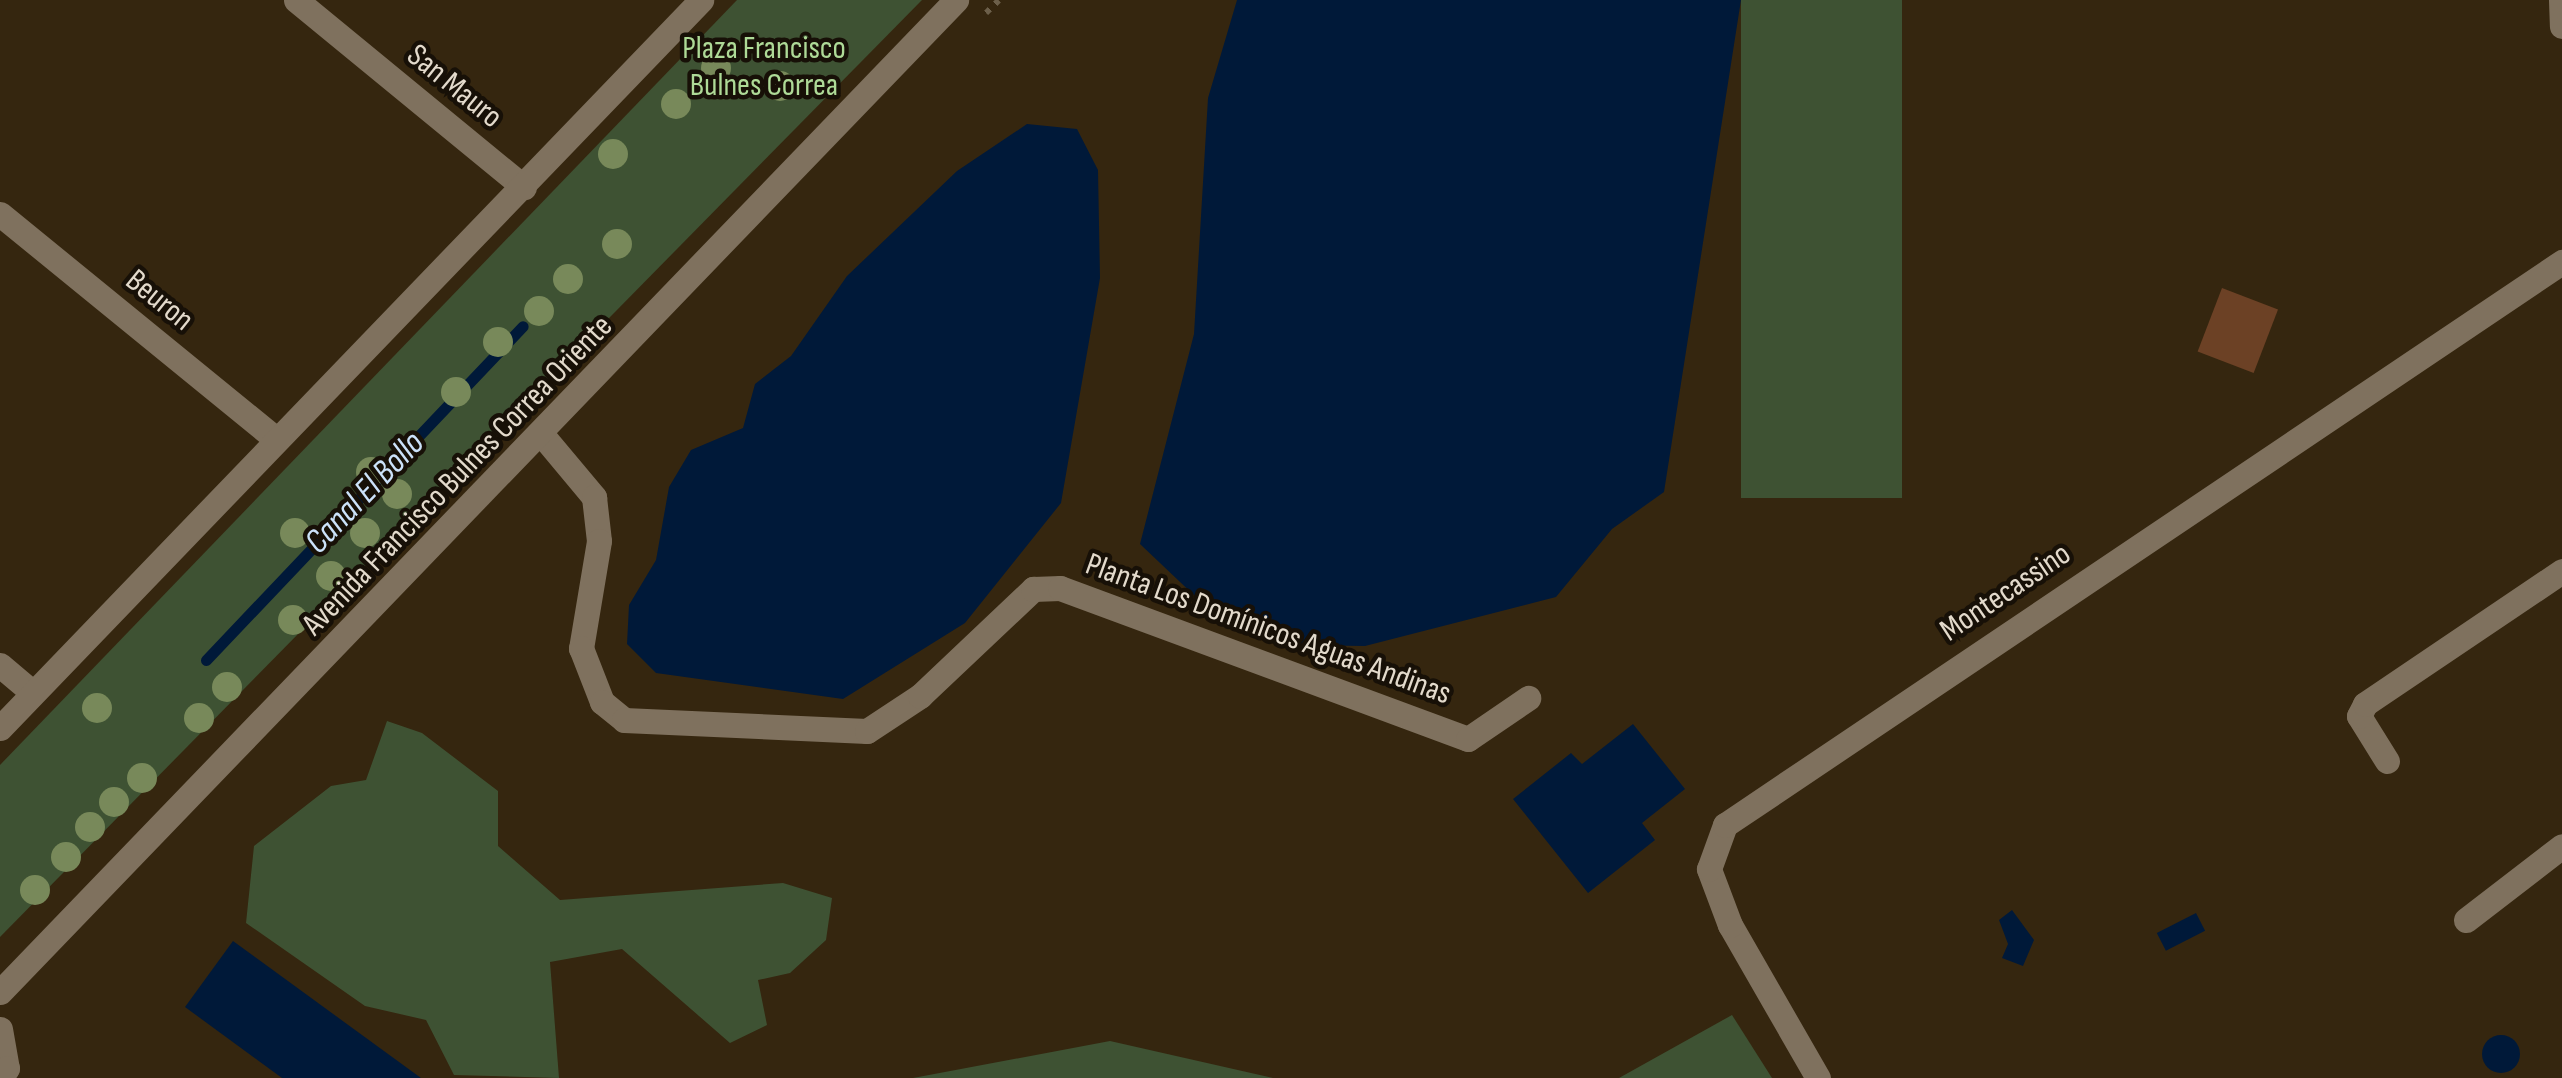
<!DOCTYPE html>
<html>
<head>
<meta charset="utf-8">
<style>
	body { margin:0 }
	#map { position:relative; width:2562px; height:1078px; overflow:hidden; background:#35260f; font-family:"Sofia Sans Condensed",sans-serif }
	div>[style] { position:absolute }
	.green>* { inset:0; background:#3e5233; transform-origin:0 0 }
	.water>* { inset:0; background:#001939; transform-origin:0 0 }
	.round { border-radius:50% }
	.stream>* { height:11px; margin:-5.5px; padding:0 5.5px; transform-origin:5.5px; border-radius:5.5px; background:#001939 }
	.building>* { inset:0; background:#6c4125; transform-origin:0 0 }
	.path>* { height:6px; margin-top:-3px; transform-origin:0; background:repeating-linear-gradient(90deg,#6c5f4a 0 5px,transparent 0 13px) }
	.minor>* { height:25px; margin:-12.5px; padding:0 12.5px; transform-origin:12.5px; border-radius:12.5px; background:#7f715e }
	.trees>* { width:30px; height:30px; margin:-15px; border-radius:50%; background:#78895a }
	span { translate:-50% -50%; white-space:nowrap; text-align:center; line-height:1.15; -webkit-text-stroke:9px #171007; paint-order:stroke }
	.park-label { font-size:32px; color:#aeda97 }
	.street-label { font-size:32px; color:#e3dacc }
	.water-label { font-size:35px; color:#cce2fa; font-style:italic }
</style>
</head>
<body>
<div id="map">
	<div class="green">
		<i style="clip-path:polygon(737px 0,922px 0,0 937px,0 765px)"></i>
		<i style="left:1741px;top:0;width:161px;height:498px"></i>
		<i style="clip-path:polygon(387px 721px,422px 733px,498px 791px,498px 846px,560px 900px,783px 883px,832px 898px,826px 940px,790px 973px,758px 980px,767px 1025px,730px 1043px,622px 949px,550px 962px,559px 1078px,454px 1075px,426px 1020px,365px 1006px,246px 923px,254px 846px,331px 786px,366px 780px)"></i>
		<i style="clip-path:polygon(1732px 1015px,1772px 1078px,1619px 1078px)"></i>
		<i style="clip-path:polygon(1110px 1041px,1273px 1078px,913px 1078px)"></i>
	</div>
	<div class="water">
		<i style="clip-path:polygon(1237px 0,1741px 0,1664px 492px,1612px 529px,1556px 597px,1365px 646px,1290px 645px,1218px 618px,1140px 544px,1194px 334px,1208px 98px)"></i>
		<i style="clip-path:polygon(1027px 124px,1077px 129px,1098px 170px,1100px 278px,1061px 503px,965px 623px,843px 699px,656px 673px,627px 644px,629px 605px,656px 560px,669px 487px,691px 450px,743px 428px,755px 384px,791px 356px,847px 276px,957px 171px)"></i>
		<i style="clip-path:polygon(1633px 724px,1685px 789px,1642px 823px,1655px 840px,1588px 893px,1513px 799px,1571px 753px,1582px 764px)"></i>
		<i style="clip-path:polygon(2012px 910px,2034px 940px,2023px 966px,2002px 958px,2008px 944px,1999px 920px)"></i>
		<i style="left:2196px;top:913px;width:20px;height:44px;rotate:63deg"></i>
		<i style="clip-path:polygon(233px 941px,421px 1078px,282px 1078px,185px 1007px)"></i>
		<i class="round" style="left:2482px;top:1035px;width:38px;height:38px"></i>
	</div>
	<div class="stream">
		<i style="left:206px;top:660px;width:460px;rotate:-46.5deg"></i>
	</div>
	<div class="building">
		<i style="left:2222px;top:288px;width:60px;height:68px;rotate:21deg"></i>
	</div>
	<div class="path">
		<i style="left:986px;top:13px;width:18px;rotate:-45deg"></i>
	</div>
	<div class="minor">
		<i style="left:296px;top:0;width:295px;rotate:39.4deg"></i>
		<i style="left:2561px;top:0;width:26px;rotate:88deg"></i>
		<i style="left:0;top:214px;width:356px;rotate:39.2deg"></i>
		<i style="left:543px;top:436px;width:80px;rotate:50.1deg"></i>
		<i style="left:594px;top:497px;width:44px;rotate:83.5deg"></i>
		<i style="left:599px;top:541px;width:109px;rotate:99.5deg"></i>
		<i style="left:581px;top:648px;width:58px;rotate:68.7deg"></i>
		<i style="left:602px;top:702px;width:28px;rotate:39deg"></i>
		<i style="left:624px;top:720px;width:243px;rotate:2.6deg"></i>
		<i style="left:867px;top:731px;width:64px;rotate:-33.4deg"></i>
		<i style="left:920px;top:696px;width:156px;rotate:-43.4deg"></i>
		<i style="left:1033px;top:589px;width:27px;rotate:-2deg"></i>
		<i style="left:1060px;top:588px;width:435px;rotate:20.3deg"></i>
		<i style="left:1468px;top:739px;width:73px;rotate:-34.3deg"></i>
		<i style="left:0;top:665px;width:43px;rotate:40.3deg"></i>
		<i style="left:0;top:728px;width:1011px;rotate:-46.08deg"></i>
		<i style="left:2387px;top:761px;width:53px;rotate:-121.9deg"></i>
		<i style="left:2359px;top:716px;width:13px;rotate:-63deg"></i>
		<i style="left:2365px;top:704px;width:238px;rotate:-34deg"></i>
		<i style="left:2466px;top:920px;width:121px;rotate:-37.6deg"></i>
		<i style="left:0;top:992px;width:1378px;rotate:-46.06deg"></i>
		<i style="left:0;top:1029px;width:40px;rotate:80deg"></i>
		<i style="left:7px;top:1068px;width:12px;rotate:125deg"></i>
		<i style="left:1818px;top:1078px;width:177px;rotate:-119.9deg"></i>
		<i style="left:1730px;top:925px;width:60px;rotate:-110.6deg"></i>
		<i style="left:1709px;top:869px;width:47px;rotate:-70deg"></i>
		<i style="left:1725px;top:825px;width:1009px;rotate:-33.93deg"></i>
	</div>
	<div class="trees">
		<i style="left:716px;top:68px"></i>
		<i style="left:780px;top:86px"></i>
		<i style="left:676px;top:104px"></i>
		<i style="left:613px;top:154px"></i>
		<i style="left:617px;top:244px"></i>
		<i style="left:568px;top:279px"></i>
		<i style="left:539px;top:311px"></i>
		<i style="left:498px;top:342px"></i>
		<i style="left:456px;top:392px"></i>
		<i style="left:371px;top:472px"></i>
		<i style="left:397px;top:494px"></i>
		<i style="left:295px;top:533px"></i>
		<i style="left:365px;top:533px"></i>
		<i style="left:331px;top:576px"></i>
		<i style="left:293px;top:620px"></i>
		<i style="left:227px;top:687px"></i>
		<i style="left:97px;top:708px"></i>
		<i style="left:199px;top:718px"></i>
		<i style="left:142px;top:778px"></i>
		<i style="left:114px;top:802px"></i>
		<i style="left:90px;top:827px"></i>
		<i style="left:66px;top:857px"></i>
		<i style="left:35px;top:890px"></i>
	</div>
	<div class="park-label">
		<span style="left:764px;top:68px">Plaza Francisco<br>Bulnes Correa</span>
	</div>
	<div class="street-label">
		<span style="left:454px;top:87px;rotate:39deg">San Mauro</span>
		<span style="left:159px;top:301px;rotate:39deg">Beuron</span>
		<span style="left:458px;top:476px;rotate:-46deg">Avenida Francisco Bulnes Correa Oriente</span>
		<span style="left:2006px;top:593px;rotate:-34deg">Montecassino</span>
		<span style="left:1268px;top:630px;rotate:20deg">Planta Los Domínicos Aguas Andinas</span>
	</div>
	<div class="water-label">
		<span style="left:365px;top:493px;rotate:-46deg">Canal El Bollo</span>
	</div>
</div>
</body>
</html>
